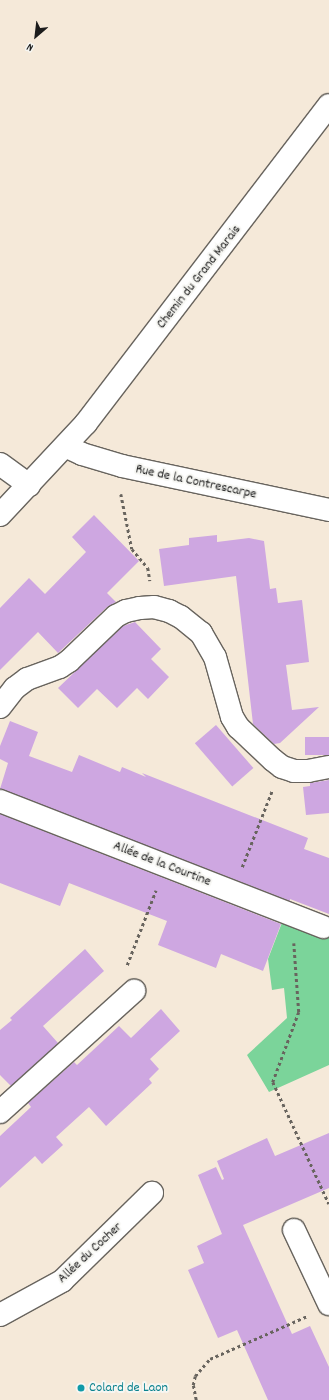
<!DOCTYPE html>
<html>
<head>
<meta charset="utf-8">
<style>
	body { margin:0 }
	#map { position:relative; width:329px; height:1400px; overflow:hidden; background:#f5e9d9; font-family:Dekko,sans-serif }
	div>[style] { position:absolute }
	.green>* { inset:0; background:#7bd49a }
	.building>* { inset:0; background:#cea7e1; transform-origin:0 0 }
	.path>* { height:2.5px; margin-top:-1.25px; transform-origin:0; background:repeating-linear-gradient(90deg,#68645e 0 3px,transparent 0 6px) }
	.roads { filter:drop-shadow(1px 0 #68645e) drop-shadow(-1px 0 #68645e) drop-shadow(0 1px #68645e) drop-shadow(0 -1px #68645e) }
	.minor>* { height:22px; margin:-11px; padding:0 11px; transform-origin:11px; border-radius:11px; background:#fff }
	.dots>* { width:11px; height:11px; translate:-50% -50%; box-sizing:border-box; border:2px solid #f6f6f2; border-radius:50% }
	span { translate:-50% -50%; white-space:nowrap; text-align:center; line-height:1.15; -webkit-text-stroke:4px #f6f6f2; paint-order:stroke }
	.street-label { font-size:14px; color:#1c1c1c }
	.culture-label { font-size:14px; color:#0d838f }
	.left { translate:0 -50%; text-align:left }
	.north { position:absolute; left:16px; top:16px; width:40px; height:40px; -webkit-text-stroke:3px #f6f6f2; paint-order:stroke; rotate:208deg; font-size:11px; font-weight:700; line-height:16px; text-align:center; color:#1c1c1c }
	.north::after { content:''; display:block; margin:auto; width:14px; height:18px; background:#1c1c1c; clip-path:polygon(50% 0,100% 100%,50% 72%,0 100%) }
</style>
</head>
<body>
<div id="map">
	<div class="green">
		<i style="clip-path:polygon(283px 920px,329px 934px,329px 1065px,269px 1092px,247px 1055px,287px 1018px,284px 988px,272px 990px,268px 959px)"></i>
	</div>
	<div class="building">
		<i style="clip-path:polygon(94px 515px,139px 561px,107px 593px,116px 602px,107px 607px,58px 653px,38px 632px,0 670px,0 608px,29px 578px,45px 594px,86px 552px,72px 537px)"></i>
		<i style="clip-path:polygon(217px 535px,217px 542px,249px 538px,264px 541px,270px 589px,276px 588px,278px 603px,302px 600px,309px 662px,286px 665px,292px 710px,319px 707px,280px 743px,274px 744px,253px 724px,236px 576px,164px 586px,159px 549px,189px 545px,189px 538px)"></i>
		<i style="clip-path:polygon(135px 622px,161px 649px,151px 659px,169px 677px,148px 699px,137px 688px,117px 708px,97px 689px,78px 708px,58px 688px,123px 626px)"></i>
		<i style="clip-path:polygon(10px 721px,38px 732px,29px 756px,72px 772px,79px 755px,120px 772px,122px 767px,146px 777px,142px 773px,308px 838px,304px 849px,329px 858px,329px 914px,290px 899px,290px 901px,0 789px,8px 763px,0 759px,0 746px)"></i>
		<i style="left:216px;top:725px;width:57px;height:28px;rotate:49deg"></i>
		<i style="left:329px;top:737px;width:18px;height:24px;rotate:90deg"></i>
		<i style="clip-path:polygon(329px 780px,329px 813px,306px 815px,303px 787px,310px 786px,310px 783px)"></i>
		<i style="clip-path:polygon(0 814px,281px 924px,263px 971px,221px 954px,216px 968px,158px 945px,167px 921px,69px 883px,60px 906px,0 883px)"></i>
		<i style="clip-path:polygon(85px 949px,104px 971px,43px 1026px,58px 1043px,11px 1086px,0 1075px,0 1030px,12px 1020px,10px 1018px)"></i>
		<i style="clip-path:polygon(161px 1009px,180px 1031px,150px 1059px,159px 1069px,149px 1079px,152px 1083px,106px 1126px,89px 1107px,56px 1137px,63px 1145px,42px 1164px,35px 1156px,0 1188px,0 1136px,31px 1107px,28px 1103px,74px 1062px,77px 1065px,119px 1026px,131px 1038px)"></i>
		<i style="clip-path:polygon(329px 1133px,329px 1188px,243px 1225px,292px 1334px,310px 1326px,329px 1367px,329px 1400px,268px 1400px,237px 1330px,218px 1338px,188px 1270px,204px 1263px,197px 1246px,222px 1234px,198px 1175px,216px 1167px,222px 1180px,224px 1179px,217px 1161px,267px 1138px,275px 1156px)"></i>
	</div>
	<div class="path">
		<i style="left:121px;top:494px;width:56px;rotate:78.7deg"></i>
		<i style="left:132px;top:549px;width:25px;rotate:50deg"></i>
		<i style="left:148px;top:568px;width:13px;rotate:81deg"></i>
		<i style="left:242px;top:867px;width:82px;rotate:-68.5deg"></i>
		<i style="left:294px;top:943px;width:69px;rotate:85.9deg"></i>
		<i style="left:299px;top:1012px;width:75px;rotate:110.4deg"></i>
		<i style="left:273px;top:1082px;width:134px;rotate:65.3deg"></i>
		<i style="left:127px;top:965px;width:80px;rotate:-68.9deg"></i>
		<i style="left:196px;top:1400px;width:15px;rotate:-101deg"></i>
		<i style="left:193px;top:1385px;width:9px;rotate:-77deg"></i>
		<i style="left:195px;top:1376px;width:23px;rotate:-49deg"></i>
		<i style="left:210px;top:1359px;width:106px;rotate:-23.9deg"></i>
	</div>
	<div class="roads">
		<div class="minor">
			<i style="left:65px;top:446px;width:19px;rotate:25deg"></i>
			<i style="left:82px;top:454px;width:42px;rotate:16.7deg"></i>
			<i style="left:122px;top:466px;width:212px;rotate:12deg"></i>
			<i style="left:0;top:464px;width:36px;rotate:36deg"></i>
			<i style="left:0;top:515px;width:126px;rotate:-46.9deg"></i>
			<i style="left:86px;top:423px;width:400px;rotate:-52.6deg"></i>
			<i style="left:0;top:707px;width:24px;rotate:-52deg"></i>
			<i style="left:15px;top:688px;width:15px;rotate:-37deg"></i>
			<i style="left:27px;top:679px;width:35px;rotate:-20deg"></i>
			<i style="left:60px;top:667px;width:11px;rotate:-34deg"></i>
			<i style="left:69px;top:661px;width:65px;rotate:-43.8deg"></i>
			<i style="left:116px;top:616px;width:11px;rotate:-27deg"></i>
			<i style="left:126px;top:611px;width:14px;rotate:-12deg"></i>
			<i style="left:140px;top:608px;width:14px;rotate:-4deg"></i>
			<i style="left:154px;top:607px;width:16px;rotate:15deg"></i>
			<i style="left:169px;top:611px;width:13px;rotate:27deg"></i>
			<i style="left:181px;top:617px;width:26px;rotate:39deg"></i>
			<i style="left:201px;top:633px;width:28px;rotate:60deg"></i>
			<i style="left:215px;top:657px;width:62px;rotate:74.2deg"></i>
			<i style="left:232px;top:717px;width:12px;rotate:59deg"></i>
			<i style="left:238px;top:727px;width:48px;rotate:43.3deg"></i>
			<i style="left:273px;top:760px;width:11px;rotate:38deg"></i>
			<i style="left:282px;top:767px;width:13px;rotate:18deg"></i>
			<i style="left:294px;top:771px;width:14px"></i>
			<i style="left:308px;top:771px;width:21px;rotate:-11deg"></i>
			<i style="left:0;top:801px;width:347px;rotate:21.3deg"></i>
			<i style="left:0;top:1112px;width:181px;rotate:-42.1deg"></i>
			<i style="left:294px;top:1230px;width:82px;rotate:64.7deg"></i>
			<i style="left:0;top:1315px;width:71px;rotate:-28.7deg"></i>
			<i style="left:62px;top:1281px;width:126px;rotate:-44.4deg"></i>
		</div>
	</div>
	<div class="dots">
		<i style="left:81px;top:1388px;background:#0f9aa8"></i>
	</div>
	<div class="street-label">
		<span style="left:199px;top:277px;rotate:-52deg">Chemin du Grand Marais</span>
		<span style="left:196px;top:482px;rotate:12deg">Rue de la Contrescarpe</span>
		<span style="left:162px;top:864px;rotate:21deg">Allée de la Courtine</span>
		<span style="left:90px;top:1253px;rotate:-43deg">Allée du Cocher</span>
	</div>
	<div class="culture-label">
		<span class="left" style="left:89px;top:1388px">Colard de Laon</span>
	</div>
	<div class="north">N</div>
</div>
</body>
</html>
